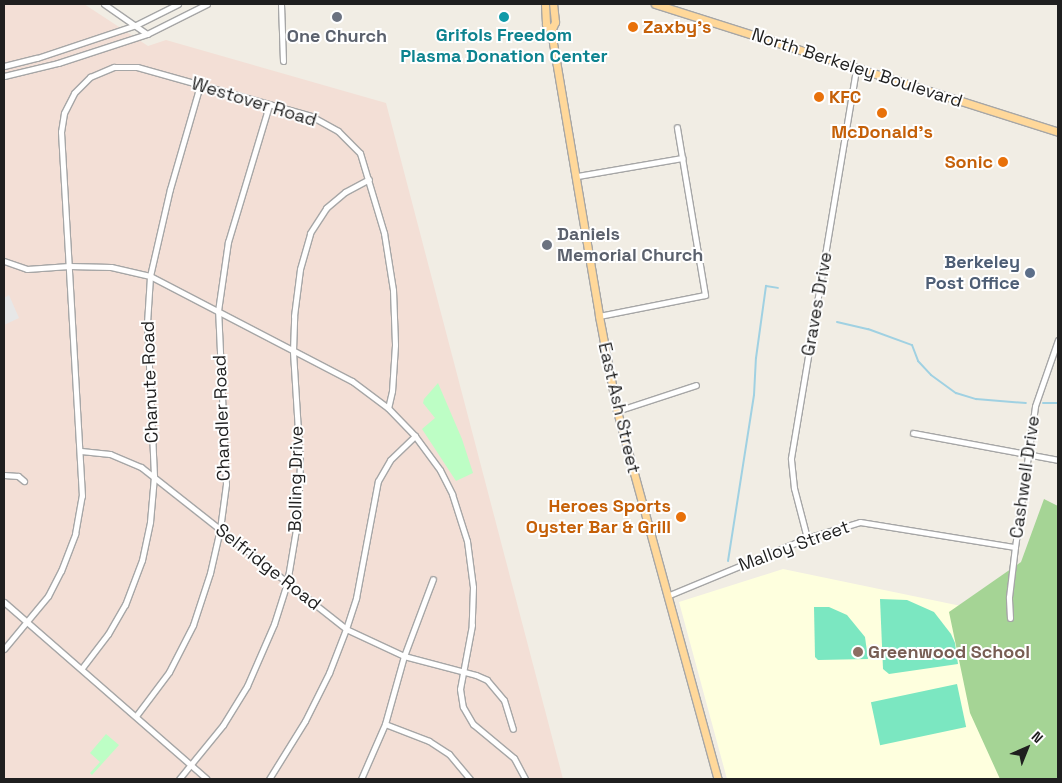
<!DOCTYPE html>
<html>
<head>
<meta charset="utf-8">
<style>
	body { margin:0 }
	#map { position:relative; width:1062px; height:783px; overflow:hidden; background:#f1ede4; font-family:"Space Grotesk",sans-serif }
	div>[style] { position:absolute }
	.education>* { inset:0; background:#feffde }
	.military>* { inset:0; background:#f3dfd6 }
	.forest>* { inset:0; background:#a5d495 }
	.park>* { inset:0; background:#bdfec5 }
	.pitch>* { inset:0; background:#7be7c1; transform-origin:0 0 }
	.parking>* { inset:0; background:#e7e7e7 }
	.stream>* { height:2px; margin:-1px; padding:0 1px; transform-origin:1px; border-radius:1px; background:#a0d1e2 }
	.roads { filter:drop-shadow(1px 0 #a6a6a6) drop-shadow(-1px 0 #a6a6a6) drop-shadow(0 1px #a6a6a6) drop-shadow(0 -1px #a6a6a6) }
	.minor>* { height:5px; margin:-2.5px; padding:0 2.5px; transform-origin:2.5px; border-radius:2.5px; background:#fff }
	.major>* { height:7px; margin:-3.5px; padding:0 3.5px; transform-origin:3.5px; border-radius:3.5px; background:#ffd89a }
	.dots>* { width:14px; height:14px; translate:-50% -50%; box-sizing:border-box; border:2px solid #fff; border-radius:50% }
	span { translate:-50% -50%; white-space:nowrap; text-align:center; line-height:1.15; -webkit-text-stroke:4px #fff; paint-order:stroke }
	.food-label { font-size:18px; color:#c56008; font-weight:700 }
	.left { translate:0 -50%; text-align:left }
	.right { translate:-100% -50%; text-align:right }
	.worship-label { font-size:18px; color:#5b616d; font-weight:700 }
	.culture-label { font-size:18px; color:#0d838f; font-weight:700 }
	.street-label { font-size:18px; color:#1f1f1f }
	.service-label { font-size:18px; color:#4e5e75; font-weight:700 }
	.education-label { font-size:18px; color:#785e54; font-weight:700 }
	.frame { position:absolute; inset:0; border:5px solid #1f1f1f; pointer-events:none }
	.north { position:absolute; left:1002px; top:723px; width:50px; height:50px; -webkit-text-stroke:4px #fff; paint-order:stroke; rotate:44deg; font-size:14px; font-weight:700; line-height:20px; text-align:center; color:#1f1f1f }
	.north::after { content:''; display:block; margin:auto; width:18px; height:22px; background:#1f1f1f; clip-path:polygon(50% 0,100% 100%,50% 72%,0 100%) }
</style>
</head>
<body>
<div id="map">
	<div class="education">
		<i style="clip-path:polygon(783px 569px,990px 612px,1058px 779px,727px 779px,679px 602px)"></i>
	</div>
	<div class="military">
		<i style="clip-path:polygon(4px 4px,84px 4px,148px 46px,166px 40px,386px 103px,563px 779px,4px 779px)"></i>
	</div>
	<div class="forest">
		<i style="clip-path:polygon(1044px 499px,1058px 506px,1058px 779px,1000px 779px,970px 713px,949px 612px,1021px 562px)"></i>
	</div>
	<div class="park">
		<i style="clip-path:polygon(438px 383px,462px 439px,473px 473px,456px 481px,422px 429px,435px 418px,423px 403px,424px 399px)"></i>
		<i style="clip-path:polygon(106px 734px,119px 745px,92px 775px,90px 773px,100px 762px,90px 753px)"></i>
	</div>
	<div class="pitch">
		<i style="clip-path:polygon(880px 599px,907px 600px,934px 612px,951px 634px,955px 643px,958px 664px,889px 674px,883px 669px)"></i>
		<i style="clip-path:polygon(814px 607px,829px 607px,847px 615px,865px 637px,868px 659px,818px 660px,815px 657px)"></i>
		<i style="left:957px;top:684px;width:44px;height:88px;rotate:78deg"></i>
	</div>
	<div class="parking">
		<i style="clip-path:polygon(9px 295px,19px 318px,4px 325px,4px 298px)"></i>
	</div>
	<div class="stream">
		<i style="left:837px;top:322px;width:32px;rotate:13deg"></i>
		<i style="left:868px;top:329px;width:47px;rotate:20deg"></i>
		<i style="left:912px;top:345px;width:17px;rotate:69deg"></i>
		<i style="left:918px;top:361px;width:19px;rotate:47deg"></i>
		<i style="left:931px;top:375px;width:31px;rotate:36deg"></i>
		<i style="left:956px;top:393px;width:21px;rotate:17deg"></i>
		<i style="left:976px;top:399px;width:50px;rotate:4.6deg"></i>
		<i style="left:1043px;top:403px;width:15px"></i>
		<i style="left:728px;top:561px;width:168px;rotate:-81.1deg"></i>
		<i style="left:754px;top:395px;width:37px;rotate:-87deg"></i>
		<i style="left:756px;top:358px;width:73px;rotate:-82.1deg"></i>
		<i style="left:766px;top:286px;width:12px;rotate:9deg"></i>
	</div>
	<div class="roads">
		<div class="minor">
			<i style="left:104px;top:4px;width:52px;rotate:34.9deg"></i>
			<i style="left:281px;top:4px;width:57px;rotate:88deg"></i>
			<i style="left:4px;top:66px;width:34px;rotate:-14deg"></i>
			<i style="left:37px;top:58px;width:104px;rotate:-18.4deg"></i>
			<i style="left:136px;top:25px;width:47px;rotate:-26.6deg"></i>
			<i style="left:4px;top:76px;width:56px;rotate:-13.5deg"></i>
			<i style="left:58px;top:63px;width:94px;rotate:-18deg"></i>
			<i style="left:147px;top:34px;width:67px;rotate:-26.6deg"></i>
			<i style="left:577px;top:176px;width:107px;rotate:-9.7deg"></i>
			<i style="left:4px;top:261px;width:24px;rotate:19deg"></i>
			<i style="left:27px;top:269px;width:42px;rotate:-4.1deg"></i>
			<i style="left:69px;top:266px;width:42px;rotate:1.4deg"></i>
			<i style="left:111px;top:267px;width:40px;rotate:13deg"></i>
			<i style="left:150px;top:276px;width:228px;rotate:27.5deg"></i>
			<i style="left:352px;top:381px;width:45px;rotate:36.9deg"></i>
			<i style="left:388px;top:408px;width:39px;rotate:46deg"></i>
			<i style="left:415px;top:436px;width:42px;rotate:53.7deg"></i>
			<i style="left:440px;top:470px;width:27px;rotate:63deg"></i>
			<i style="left:452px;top:494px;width:49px;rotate:72.3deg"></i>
			<i style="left:467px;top:541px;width:46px;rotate:82.6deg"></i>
			<i style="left:473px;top:587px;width:38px;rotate:92deg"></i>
			<i style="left:472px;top:625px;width:65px;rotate:100.6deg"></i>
			<i style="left:460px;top:689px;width:18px;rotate:81deg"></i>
			<i style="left:463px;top:707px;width:20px;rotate:60deg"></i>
			<i style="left:473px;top:724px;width:53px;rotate:39.7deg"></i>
			<i style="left:514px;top:758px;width:24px;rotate:62deg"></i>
			<i style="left:599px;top:316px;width:108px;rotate:-11.2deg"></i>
			<i style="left:705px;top:295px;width:170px;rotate:-99.5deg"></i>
			<i style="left:617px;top:411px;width:83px;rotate:-18.2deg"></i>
			<i style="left:913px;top:433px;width:147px;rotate:10.5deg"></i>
			<i style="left:81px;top:451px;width:29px;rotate:6deg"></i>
			<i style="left:110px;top:454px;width:34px;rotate:23deg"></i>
			<i style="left:141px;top:467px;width:261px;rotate:38.3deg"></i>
			<i style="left:346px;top:629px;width:64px;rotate:25deg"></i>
			<i style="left:404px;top:656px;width:74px;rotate:14.8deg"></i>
			<i style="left:476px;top:675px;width:12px;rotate:24deg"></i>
			<i style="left:487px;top:680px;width:26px;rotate:50deg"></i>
			<i style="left:504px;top:700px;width:30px;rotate:73deg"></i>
			<i style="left:4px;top:475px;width:14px;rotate:4deg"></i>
			<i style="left:18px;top:476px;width:8px;rotate:40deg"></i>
			<i style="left:807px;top:538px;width:52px;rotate:-104.6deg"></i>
			<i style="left:794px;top:488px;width:30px;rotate:-96deg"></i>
			<i style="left:791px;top:458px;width:395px;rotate:-80.5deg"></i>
			<i style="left:667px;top:596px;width:152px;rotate:-22.5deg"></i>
			<i style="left:807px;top:538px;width:55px;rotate:-16.8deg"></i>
			<i style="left:860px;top:522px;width:157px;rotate:9.2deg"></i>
			<i style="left:4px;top:602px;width:269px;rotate:41.1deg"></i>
			<i style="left:1010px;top:618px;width:21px;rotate:-93deg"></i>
			<i style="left:1009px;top:597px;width:50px;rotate:-83.2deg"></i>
			<i style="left:1015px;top:547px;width:142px;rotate:-81.9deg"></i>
			<i style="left:1035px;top:406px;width:70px;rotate:-70.8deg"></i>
			<i style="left:4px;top:649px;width:69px;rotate:-50.3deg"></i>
			<i style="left:48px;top:596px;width:28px;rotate:-63deg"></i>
			<i style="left:61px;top:571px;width:40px;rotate:-69deg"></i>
			<i style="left:75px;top:534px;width:39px;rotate:-80deg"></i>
			<i style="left:82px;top:496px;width:365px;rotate:-93.3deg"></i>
			<i style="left:61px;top:132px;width:19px;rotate:-81deg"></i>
			<i style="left:64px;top:113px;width:22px;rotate:-63deg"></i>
			<i style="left:74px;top:93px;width:23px;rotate:-45deg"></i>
			<i style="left:90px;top:77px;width:26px;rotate:-23deg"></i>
			<i style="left:114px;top:67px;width:23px"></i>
			<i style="left:137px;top:67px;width:181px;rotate:15.7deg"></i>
			<i style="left:311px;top:116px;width:31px;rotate:29deg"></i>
			<i style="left:338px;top:131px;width:31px;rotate:45deg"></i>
			<i style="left:360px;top:153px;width:84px;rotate:73.3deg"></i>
			<i style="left:384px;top:233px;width:58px;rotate:81deg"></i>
			<i style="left:393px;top:290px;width:55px;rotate:87.9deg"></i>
			<i style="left:395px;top:345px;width:46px;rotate:93.7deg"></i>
			<i style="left:392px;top:391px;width:17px;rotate:103deg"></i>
			<i style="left:82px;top:668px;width:43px;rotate:-52.6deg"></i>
			<i style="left:108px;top:634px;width:34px;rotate:-60deg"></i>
			<i style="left:125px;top:605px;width:48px;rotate:-69.3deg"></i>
			<i style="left:142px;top:560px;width:39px;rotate:-78deg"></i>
			<i style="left:150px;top:522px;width:46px;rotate:-85deg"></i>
			<i style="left:154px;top:476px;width:153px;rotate:-92.6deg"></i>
			<i style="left:147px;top:323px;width:47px;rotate:-86.3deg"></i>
			<i style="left:150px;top:276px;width:89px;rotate:-77.1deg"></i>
			<i style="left:170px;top:189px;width:108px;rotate:-73.9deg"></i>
			<i style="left:136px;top:716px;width:55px;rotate:-53.1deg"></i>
			<i style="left:169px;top:672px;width:53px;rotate:-62.9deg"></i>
			<i style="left:193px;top:625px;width:55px;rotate:-71.9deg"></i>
			<i style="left:210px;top:573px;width:45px;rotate:-77.2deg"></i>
			<i style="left:220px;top:529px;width:45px;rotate:-82.4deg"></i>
			<i style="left:226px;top:484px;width:173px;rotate:-92.6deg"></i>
			<i style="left:218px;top:311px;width:70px;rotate:-81.8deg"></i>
			<i style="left:228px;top:242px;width:143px;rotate:-73.3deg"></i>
			<i style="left:385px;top:724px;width:47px;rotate:21.1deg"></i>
			<i style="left:429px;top:741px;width:24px;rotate:33deg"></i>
			<i style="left:449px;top:754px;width:33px;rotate:50deg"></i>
			<i style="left:179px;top:779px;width:70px;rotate:-50.8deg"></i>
			<i style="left:223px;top:725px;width:46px;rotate:-58.4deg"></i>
			<i style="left:247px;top:686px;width:68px;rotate:-66.5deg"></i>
			<i style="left:274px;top:624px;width:43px;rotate:-72.4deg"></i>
			<i style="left:287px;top:583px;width:67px;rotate:-80.5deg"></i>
			<i style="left:298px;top:517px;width:54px;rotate:-87.9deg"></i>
			<i style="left:300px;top:463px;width:112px;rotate:-93.6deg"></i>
			<i style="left:293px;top:351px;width:35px;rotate:-88deg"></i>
			<i style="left:294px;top:316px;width:47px;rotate:-82.7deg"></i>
			<i style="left:300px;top:269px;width:37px;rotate:-74deg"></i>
			<i style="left:310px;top:233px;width:30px;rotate:-57deg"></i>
			<i style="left:326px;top:208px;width:25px;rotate:-40deg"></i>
			<i style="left:345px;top:192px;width:27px;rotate:-28deg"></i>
			<i style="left:269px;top:779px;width:68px;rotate:-58.2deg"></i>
			<i style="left:305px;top:721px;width:54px;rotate:-63.4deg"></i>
			<i style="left:329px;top:673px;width:47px;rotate:-68.9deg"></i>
			<i style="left:346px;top:629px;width:33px;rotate:-72deg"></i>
			<i style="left:356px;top:598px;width:119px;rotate:-79.4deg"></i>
			<i style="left:378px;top:481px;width:24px;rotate:-60deg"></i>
			<i style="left:390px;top:460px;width:35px;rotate:-44deg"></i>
			<i style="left:361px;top:779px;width:60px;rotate:-66.4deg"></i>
			<i style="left:385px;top:724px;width:71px;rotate:-74.4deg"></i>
			<i style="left:404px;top:656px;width:82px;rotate:-69.4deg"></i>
		</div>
		<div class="major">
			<i style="left:545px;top:4px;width:20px;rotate:87deg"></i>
			<i style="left:546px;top:24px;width:9px;rotate:54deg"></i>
			<i style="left:551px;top:31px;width:289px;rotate:80.4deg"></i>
			<i style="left:599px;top:316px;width:97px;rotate:79.3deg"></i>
			<i style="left:617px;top:411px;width:382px;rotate:74.7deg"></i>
			<i style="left:655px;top:4px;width:423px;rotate:17.6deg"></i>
			<i style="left:551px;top:31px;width:10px;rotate:-66deg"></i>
			<i style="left:555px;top:22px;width:18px;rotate:-96deg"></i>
		</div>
	</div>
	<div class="dots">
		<i style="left:337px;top:17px;background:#6b7280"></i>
		<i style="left:504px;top:17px;background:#0f9aa8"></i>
		<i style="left:633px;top:27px;background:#e8710a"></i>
		<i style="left:819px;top:97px;background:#e8710a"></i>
		<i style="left:882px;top:113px;background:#e8710a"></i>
		<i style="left:1003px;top:162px;background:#e8710a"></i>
		<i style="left:547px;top:245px;background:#6b7280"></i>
		<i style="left:1030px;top:273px;background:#5c6f8a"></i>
		<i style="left:681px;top:517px;background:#e8710a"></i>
		<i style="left:858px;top:652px;background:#8d6e63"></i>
	</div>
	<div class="food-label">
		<span class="left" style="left:643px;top:27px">Zaxby's</span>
		<span class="left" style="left:829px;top:97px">KFC</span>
		<span style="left:882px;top:132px">McDonald's</span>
		<span class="right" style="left:993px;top:162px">Sonic</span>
		<span class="right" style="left:671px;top:517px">Heroes Sports<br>Oyster Bar &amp; Grill</span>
	</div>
	<div class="worship-label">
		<span style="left:337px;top:36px">One Church</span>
		<span class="left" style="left:557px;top:245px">Daniels<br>Memorial Church</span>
	</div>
	<div class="culture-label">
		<span style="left:504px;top:46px">Grifols Freedom<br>Plasma Donation Center</span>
	</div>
	<div class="street-label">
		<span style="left:857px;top:68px;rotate:18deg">North Berkeley Boulevard</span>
		<span style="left:254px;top:102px;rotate:17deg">Westover Road</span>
		<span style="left:817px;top:304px;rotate:-80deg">Graves Drive</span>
		<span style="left:150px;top:382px;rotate:-92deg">Chanute Road</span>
		<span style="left:619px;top:408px;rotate:77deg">East Ash Street</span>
		<span style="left:222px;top:418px;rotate:-92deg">Chandler Road</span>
		<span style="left:1025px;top:477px;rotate:-82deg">Cashwell Drive</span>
		<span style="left:296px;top:479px;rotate:-89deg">Bolling Drive</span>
		<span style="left:794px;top:546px;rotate:-20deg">Malloy Street</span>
		<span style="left:268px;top:567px;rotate:38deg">Selfridge Road</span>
	</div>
	<div class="service-label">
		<span class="right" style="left:1020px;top:273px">Berkeley<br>Post Office</span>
	</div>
	<div class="education-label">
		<span class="left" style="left:868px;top:652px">Greenwood School</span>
	</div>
	<div class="frame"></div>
	<div class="north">N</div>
</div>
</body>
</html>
